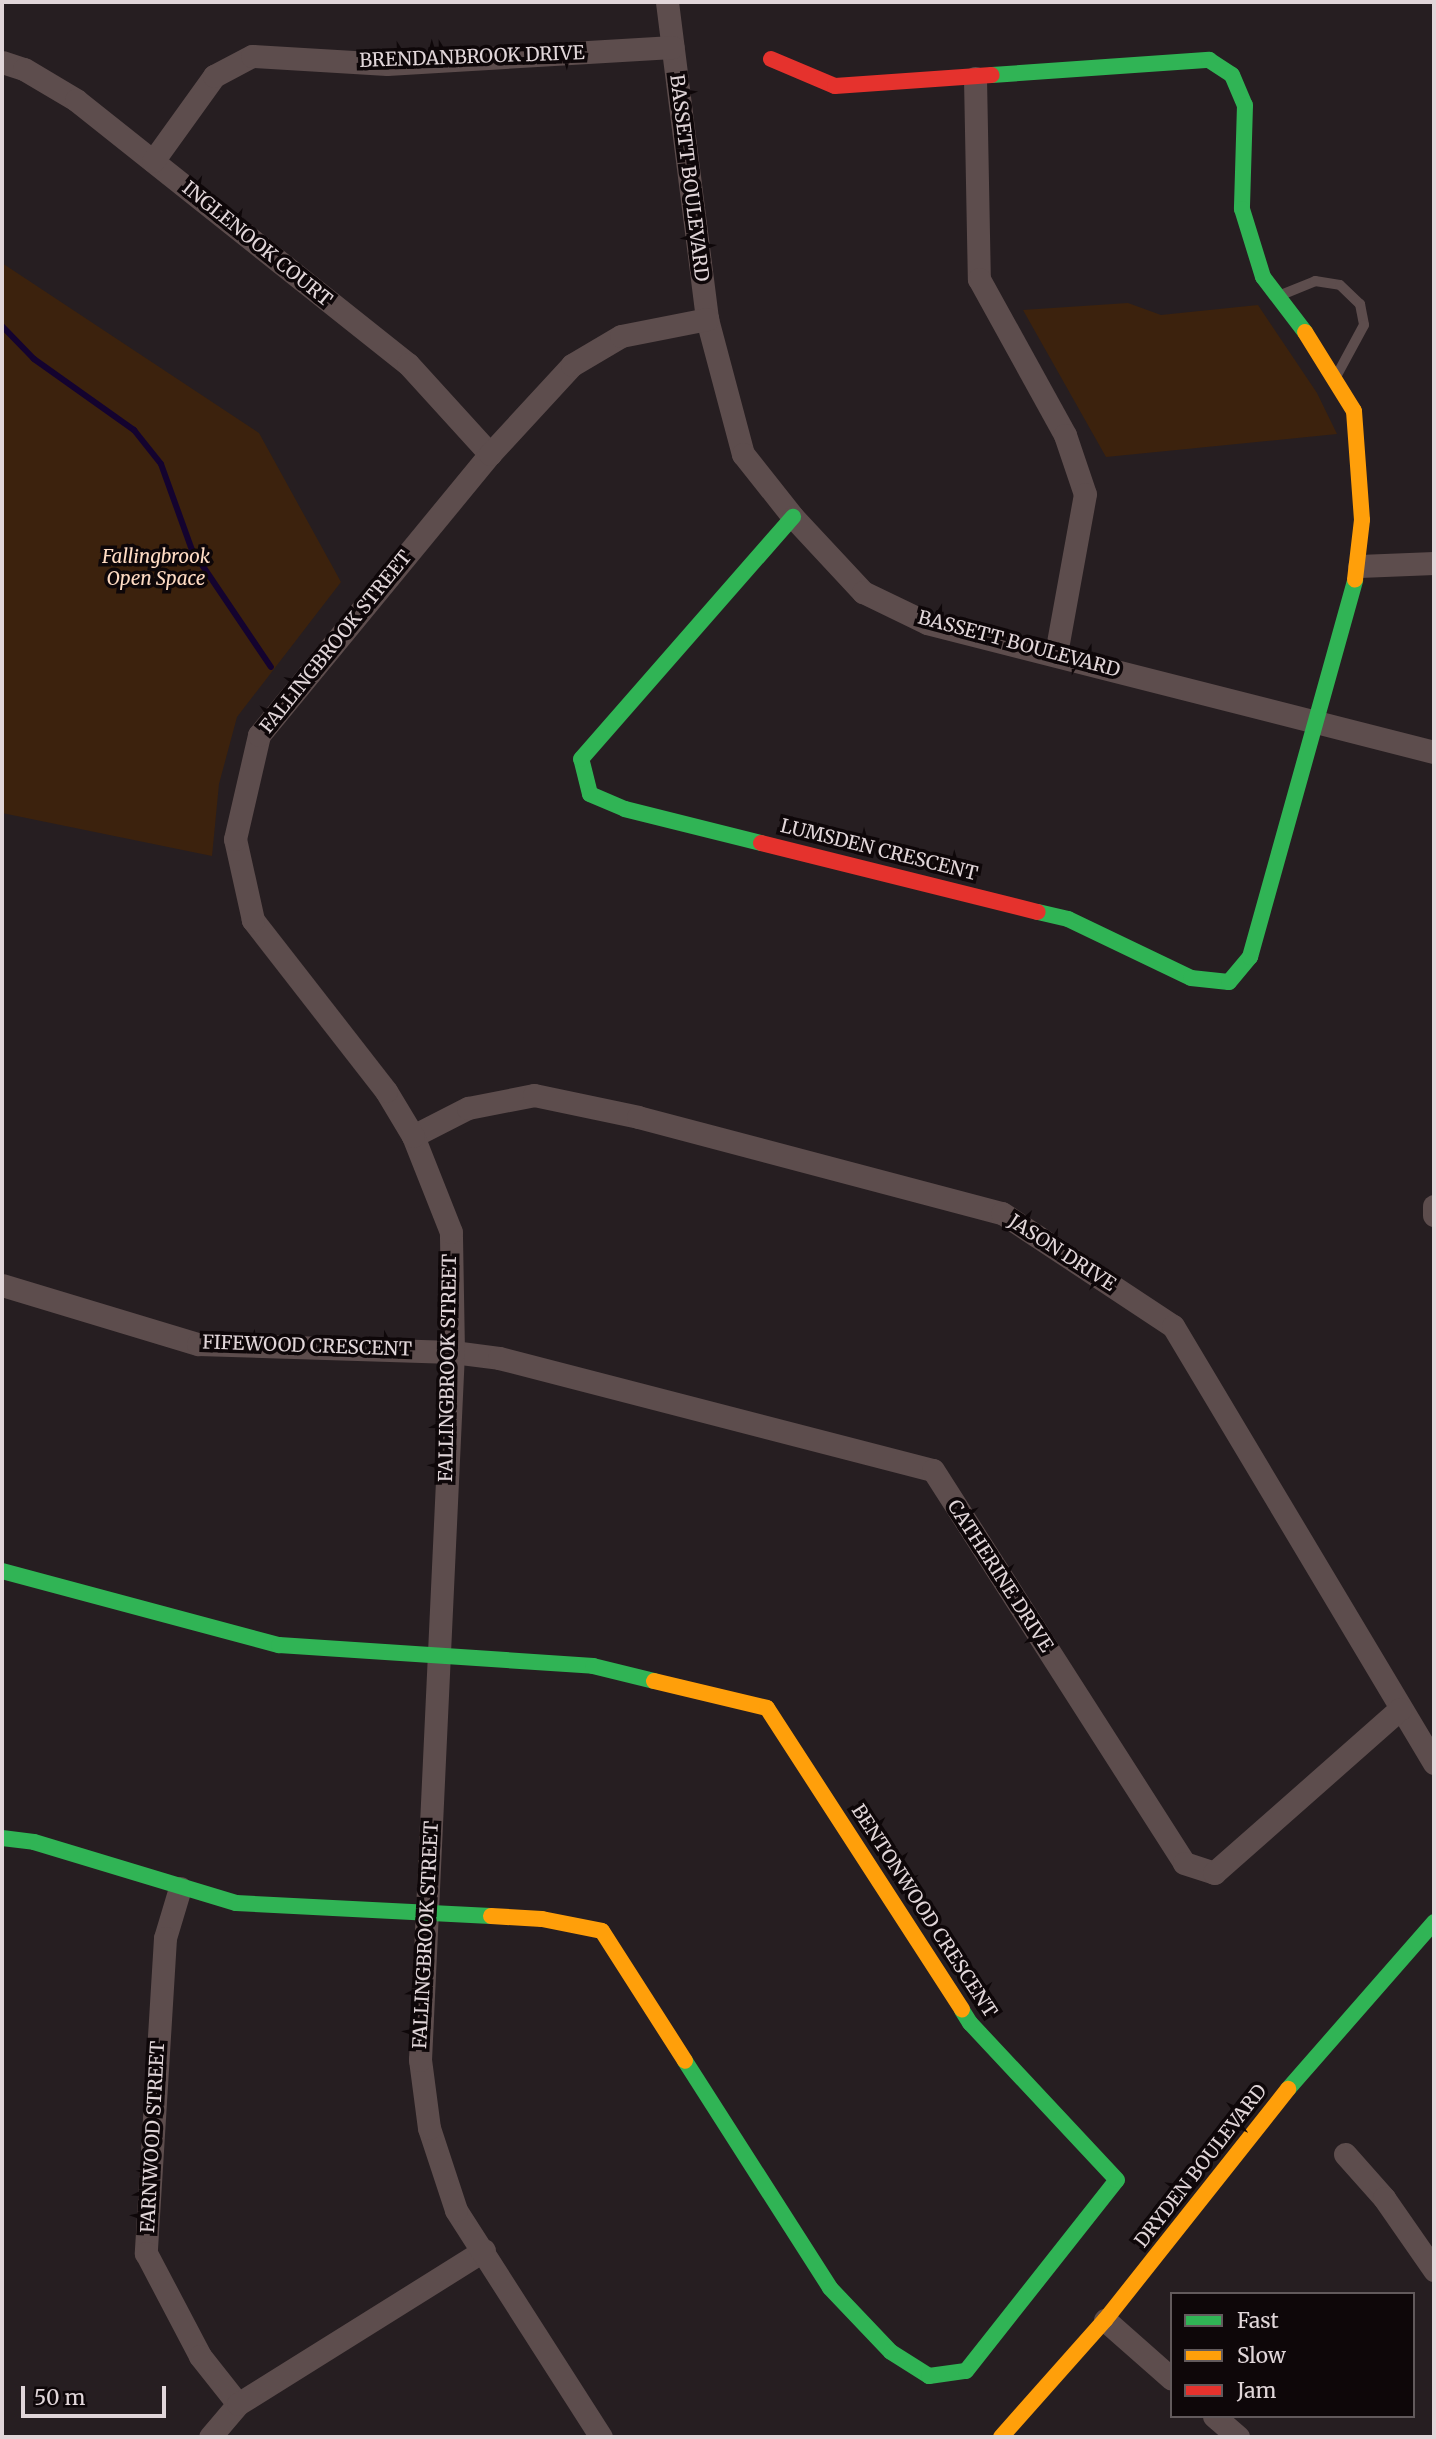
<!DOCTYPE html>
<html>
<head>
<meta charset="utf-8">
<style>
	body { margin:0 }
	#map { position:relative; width:1436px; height:2439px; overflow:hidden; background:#261e21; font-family:Merriweather,serif }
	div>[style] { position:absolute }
	.green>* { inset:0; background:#3c220d }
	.stream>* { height:6px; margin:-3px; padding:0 3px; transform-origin:3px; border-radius:3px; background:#14032f }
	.lane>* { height:10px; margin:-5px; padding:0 5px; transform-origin:5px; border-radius:5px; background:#5d4d4d }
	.street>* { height:23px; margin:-11.5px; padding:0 11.5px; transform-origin:11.5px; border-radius:11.5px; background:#5d4d4d }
	.fast>* { height:16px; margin:-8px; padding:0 8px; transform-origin:8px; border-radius:8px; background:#30b455 }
	.slow>* { height:16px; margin:-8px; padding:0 8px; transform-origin:8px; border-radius:8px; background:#ff9f0a }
	.jam>* { height:16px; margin:-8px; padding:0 8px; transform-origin:8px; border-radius:8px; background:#e5322d }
	span { translate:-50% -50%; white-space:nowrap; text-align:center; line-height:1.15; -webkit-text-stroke:7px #0e0709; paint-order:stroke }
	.street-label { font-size:19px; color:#e1d6d9 }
	.park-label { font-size:19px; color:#ffdcc4; font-style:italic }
	.frame { position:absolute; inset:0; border:4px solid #e1d6d9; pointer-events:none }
	.legend { position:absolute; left:1170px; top:2292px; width:245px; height:126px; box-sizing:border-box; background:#0e0709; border:2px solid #625a5c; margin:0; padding:9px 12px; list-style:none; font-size:21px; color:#e1d6d9 }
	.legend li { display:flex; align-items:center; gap:14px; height:35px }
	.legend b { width:35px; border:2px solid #625a5c }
	.scale { position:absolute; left:21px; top:2386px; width:145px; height:32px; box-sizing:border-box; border:4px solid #e1d6d9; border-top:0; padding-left:9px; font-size:21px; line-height:24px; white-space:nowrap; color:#e1d6d9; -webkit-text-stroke:5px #0e0709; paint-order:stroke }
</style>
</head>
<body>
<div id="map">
	<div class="green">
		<i style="clip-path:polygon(2px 263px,259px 433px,341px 582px,237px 717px,219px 784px,212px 856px,2px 813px)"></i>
		<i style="clip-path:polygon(1128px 303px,1161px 315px,1258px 305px,1317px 393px,1337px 434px,1106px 457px,1023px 310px)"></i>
	</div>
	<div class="stream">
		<i style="left:2px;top:326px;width:46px;rotate:45.9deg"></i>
		<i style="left:34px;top:359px;width:123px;rotate:35.4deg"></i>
		<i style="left:134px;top:430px;width:43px;rotate:51.5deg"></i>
		<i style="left:161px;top:464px;width:91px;rotate:70.2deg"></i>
		<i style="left:192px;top:550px;width:141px;rotate:56deg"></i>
	</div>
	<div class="lane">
		<i style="left:1281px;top:295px;width:37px;rotate:-22deg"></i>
		<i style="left:1315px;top:281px;width:25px;rotate:9deg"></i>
		<i style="left:1340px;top:285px;width:28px;rotate:44deg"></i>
		<i style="left:1360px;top:304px;width:21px;rotate:79deg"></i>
		<i style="left:1364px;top:325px;width:55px;rotate:118.4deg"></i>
	</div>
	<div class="street">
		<i style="left:667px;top:2px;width:320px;rotate:82.8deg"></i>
		<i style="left:707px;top:319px;width:140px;rotate:75.1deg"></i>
		<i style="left:743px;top:454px;width:80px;rotate:51.6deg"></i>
		<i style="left:793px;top:517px;width:103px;rotate:47deg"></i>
		<i style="left:863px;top:592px;width:71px;rotate:25.8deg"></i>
		<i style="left:927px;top:623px;width:523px;rotate:14.28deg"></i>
		<i style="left:2px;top:62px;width:23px;rotate:18deg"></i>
		<i style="left:24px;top:69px;width:61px;rotate:30.8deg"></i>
		<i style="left:76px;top:100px;width:424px;rotate:38.5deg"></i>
		<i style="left:408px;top:364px;width:122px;rotate:47.7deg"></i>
		<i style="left:975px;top:78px;width:201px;rotate:88.9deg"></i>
		<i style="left:979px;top:279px;width:178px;rotate:61.1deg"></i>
		<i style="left:1065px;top:435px;width:62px;rotate:71.3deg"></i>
		<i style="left:1085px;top:494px;width:163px;rotate:100.3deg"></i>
		<i style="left:153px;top:161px;width:105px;rotate:-54.3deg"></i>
		<i style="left:214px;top:76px;width:43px;rotate:-27.8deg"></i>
		<i style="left:252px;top:56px;width:135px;rotate:3.4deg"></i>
		<i style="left:387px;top:64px;width:286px;rotate:-3.4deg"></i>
		<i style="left:1359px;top:566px;width:75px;rotate:-2.3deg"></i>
		<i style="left:413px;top:1136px;width:62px;rotate:-27deg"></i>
		<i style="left:468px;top:1108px;width:67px;rotate:-11.1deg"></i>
		<i style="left:534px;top:1095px;width:106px;rotate:11.9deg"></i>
		<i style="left:638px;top:1117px;width:376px;rotate:14.8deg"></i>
		<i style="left:1002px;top:1213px;width:205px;rotate:33.5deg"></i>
		<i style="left:1173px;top:1326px;width:509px;rotate:59.15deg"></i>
		<i style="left:1434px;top:1206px;width:9px;rotate:90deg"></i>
		<i style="left:2px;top:1285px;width:205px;rotate:16.8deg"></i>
		<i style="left:198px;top:1344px;width:255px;rotate:1.8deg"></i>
		<i style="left:453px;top:1352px;width:46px;rotate:7.4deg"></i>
		<i style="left:499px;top:1358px;width:448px;rotate:14.5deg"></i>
		<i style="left:933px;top:1470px;width:466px;rotate:57.4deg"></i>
		<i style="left:1184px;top:1863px;width:32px;rotate:18deg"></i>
		<i style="left:1214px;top:1873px;width:248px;rotate:-41.4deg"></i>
		<i style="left:180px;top:1888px;width:52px;rotate:106.7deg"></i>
		<i style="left:165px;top:1938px;width:316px;rotate:93.5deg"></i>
		<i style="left:146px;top:2253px;width:116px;rotate:62.3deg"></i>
		<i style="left:200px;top:2356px;width:61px;rotate:51.6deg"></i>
		<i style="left:1345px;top:2154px;width:59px;rotate:48.4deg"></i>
		<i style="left:1384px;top:2198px;width:88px;rotate:55.2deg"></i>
		<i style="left:1105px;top:2320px;width:89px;rotate:41.4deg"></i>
		<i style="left:1214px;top:2416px;width:32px;rotate:41deg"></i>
		<i style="left:210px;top:2437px;width:43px;rotate:-49.7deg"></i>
		<i style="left:238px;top:2404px;width:290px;rotate:-32deg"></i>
		<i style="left:601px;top:2437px;width:269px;rotate:-122.6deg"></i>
		<i style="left:456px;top:2210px;width:86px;rotate:-108.2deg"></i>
		<i style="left:429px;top:2128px;width:69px;rotate:-97.5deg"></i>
		<i style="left:420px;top:2060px;width:709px;rotate:-87.33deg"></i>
		<i style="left:453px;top:1352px;width:120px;rotate:-91deg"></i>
		<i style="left:451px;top:1232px;width:103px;rotate:-111.6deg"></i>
		<i style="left:413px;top:1136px;width:52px;rotate:-121deg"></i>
		<i style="left:386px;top:1091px;width:217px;rotate:-127.9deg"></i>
		<i style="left:253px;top:920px;width:83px;rotate:-102.5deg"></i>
		<i style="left:235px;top:839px;width:107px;rotate:-77deg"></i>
		<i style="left:259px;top:735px;width:364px;rotate:-50.6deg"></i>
		<i style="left:490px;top:454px;width:121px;rotate:-47.3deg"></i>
		<i style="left:572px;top:365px;width:57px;rotate:-30.6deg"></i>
		<i style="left:621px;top:336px;width:88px;rotate:-11.2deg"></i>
	</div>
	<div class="fast">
		<i style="left:992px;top:75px;width:218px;rotate:-4deg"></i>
		<i style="left:1209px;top:60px;width:27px;rotate:33deg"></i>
		<i style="left:1232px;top:75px;width:33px;rotate:67deg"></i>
		<i style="left:1245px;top:105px;width:104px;rotate:91.7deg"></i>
		<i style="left:1242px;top:209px;width:71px;rotate:72.8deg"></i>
		<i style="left:1263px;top:277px;width:69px;rotate:52.6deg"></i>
		<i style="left:761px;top:843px;width:140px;rotate:-166deg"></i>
		<i style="left:625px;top:809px;width:38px;rotate:-157deg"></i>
		<i style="left:590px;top:794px;width:36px;rotate:-104deg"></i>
		<i style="left:581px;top:759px;width:322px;rotate:-48.8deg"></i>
		<i style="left:1038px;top:912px;width:31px;rotate:13deg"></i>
		<i style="left:1068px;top:919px;width:136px;rotate:25.6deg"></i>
		<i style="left:1191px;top:978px;width:38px;rotate:6deg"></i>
		<i style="left:1229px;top:982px;width:33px;rotate:-50deg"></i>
		<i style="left:1250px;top:957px;width:391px;rotate:-74.4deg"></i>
		<i style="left:2px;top:1571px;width:287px;rotate:15deg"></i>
		<i style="left:279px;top:1645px;width:315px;rotate:3.8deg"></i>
		<i style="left:593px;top:1666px;width:63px;rotate:13.8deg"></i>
		<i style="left:2px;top:1838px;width:32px;rotate:7deg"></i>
		<i style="left:34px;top:1842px;width:211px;rotate:16.8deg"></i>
		<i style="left:236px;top:1903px;width:255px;rotate:2.9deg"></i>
		<i style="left:685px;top:2061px;width:269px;rotate:57.4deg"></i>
		<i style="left:830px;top:2288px;width:88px;rotate:46.4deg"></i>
		<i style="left:891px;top:2352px;width:45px;rotate:32.3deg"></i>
		<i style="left:929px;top:2376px;width:37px;rotate:-8deg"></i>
		<i style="left:966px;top:2371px;width:243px;rotate:-51.7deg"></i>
		<i style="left:1117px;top:2180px;width:215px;rotate:-133.1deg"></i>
		<i style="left:970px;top:2023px;width:15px;rotate:-122deg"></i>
		<i style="left:1288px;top:2089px;width:222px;rotate:-48.8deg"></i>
	</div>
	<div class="slow">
		<i style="left:1305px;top:332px;width:93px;rotate:58.2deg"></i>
		<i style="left:1354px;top:411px;width:109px;rotate:85.8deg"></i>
		<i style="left:1362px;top:520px;width:60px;rotate:96.7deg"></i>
		<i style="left:654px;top:1681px;width:116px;rotate:13.4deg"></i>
		<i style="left:767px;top:1708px;width:359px;rotate:57.1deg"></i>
		<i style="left:491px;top:1916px;width:51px;rotate:3.4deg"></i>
		<i style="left:542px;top:1919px;width:61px;rotate:11.3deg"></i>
		<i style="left:602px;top:1931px;width:154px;rotate:57.4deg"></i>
		<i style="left:1001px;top:2437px;width:157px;rotate:-48.4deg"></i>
		<i style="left:1105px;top:2320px;width:295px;rotate:-51.6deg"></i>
	</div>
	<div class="jam">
		<i style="left:771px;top:59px;width:69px;rotate:22.9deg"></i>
		<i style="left:835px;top:86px;width:157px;rotate:-4deg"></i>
		<i style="left:761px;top:843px;width:285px;rotate:14deg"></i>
	</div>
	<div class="street-label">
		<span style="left:472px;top:57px;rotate:-2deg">BRENDANBROOK DRIVE</span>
		<span style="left:689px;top:178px;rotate:83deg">BASSETT BOULEVARD</span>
		<span style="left:257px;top:244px;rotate:39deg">INGLENOOK COURT</span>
		<span style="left:336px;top:642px;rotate:-51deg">FALLINGBROOK STREET</span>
		<span style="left:1019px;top:644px;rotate:15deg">BASSETT BOULEVARD</span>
		<span style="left:879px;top:850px;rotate:14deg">LUMSDEN CRESCENT</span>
		<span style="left:1062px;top:1253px;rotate:33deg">JASON DRIVE</span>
		<span style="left:307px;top:1346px;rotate:2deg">FIFEWOOD CRESCENT</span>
		<span style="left:448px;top:1368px;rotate:-89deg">FALLINGBROOK STREET</span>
		<span style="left:1000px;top:1576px;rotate:57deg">CATHERINE DRIVE</span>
		<span style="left:924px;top:1911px;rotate:57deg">BENTONWOOD CRESCENT</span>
		<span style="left:426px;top:1935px;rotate:-87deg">FALLINGBROOK STREET</span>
		<span style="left:153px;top:2137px;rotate:-87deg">FARNWOOD STREET</span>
		<span style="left:1201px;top:2166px;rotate:-52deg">DRYDEN BOULEVARD</span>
	</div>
	<div class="park-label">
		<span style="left:156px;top:568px">Fallingbrook<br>Open Space</span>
	</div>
	<div class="frame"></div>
	<ul class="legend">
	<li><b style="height:9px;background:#30b455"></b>Fast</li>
	<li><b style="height:9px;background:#ff9f0a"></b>Slow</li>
	<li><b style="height:9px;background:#e5322d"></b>Jam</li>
	</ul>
	<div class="scale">50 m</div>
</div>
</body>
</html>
